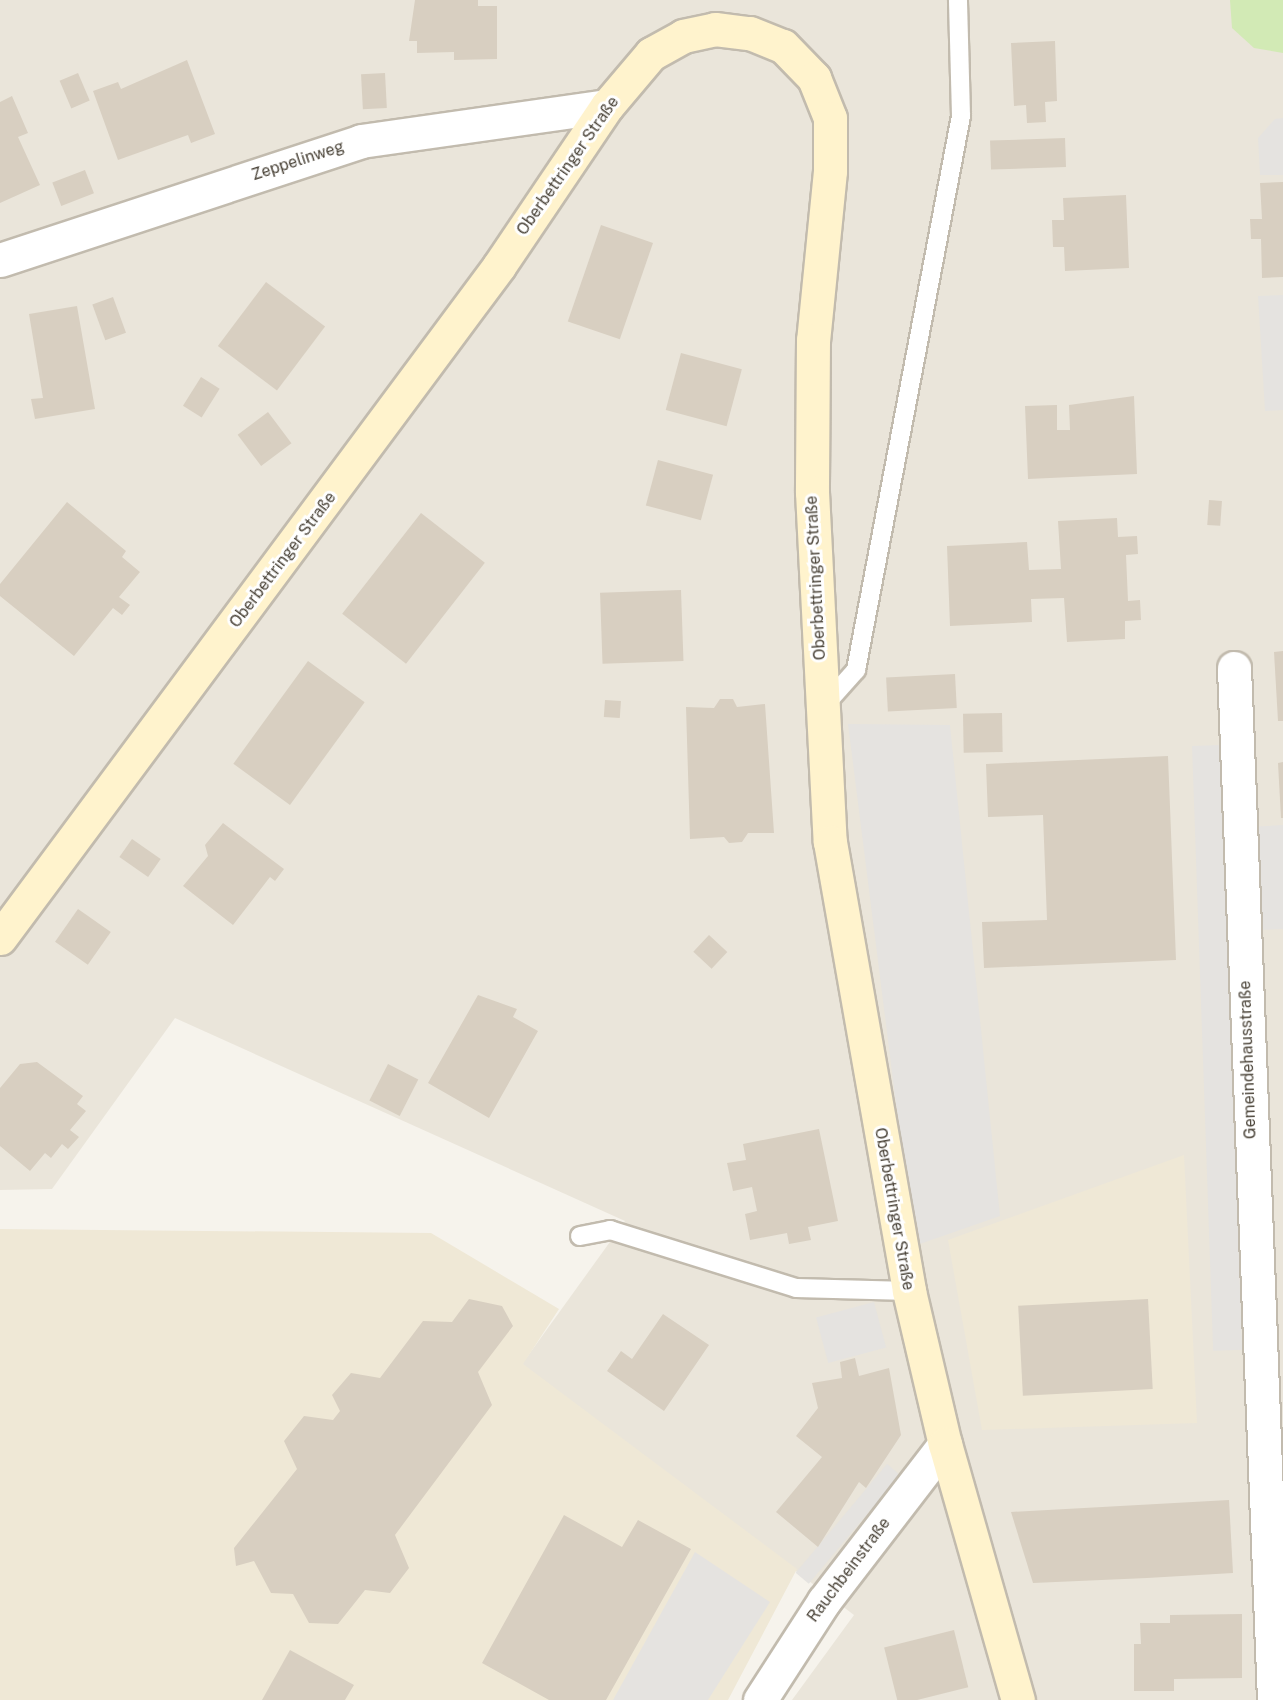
<!DOCTYPE html>
<html>
<head>
<meta charset="utf-8">
<style>
	body { margin:0 }
	#map { position:relative; width:1283px; height:1700px; overflow:hidden; background:#f6f3ec; font-family:"Public Sans",sans-serif }
	div>[style] { position:absolute }
	.residential>* { inset:0; background:#eae5da }
	.education>* { inset:0; background:#efe8d6 }
	.green>* { inset:0; background:#d2eab5 }
	.parking>* { inset:0; background:#e5e3e0; transform-origin:0 0 }
	.building>* { inset:0; background:#d8cfc1; transform-origin:0 0 }
	.roads { filter:drop-shadow(2px 0 #c2bbae) drop-shadow(-2px 0 #c2bbae) drop-shadow(0 2px #c2bbae) drop-shadow(0 -2px #c2bbae) }
	.lane>* { height:18px; margin:-9px; padding:0 9px; transform-origin:9px; border-radius:9px; background:#fff }
	.street>* { height:33px; margin:-16.5px; padding:0 16.5px; transform-origin:16.5px; border-radius:16.5px; background:#fff }
	.secondary>* { height:33px; margin:-16.5px; padding:0 16.5px; transform-origin:16.5px; border-radius:16.5px; background:#fff3cd }
	span { translate:-50% -50%; white-space:nowrap; text-align:center; line-height:1.15; -webkit-text-stroke:6px #fff; paint-order:stroke }
	.street-label { font-size:16px; color:#4b4439 }
</style>
</head>
<body>
<div id="map">
	<div class="residential">
		<i style="clip-path:polygon(0 0,1283px 0,1283px 1700px,792px 1700px,854px 1615px,522px 1364px,625px 1221px,175px 1018px,52px 1189px,0 1190px)"></i>
	</div>
	<div class="education">
		<i style="clip-path:polygon(1184px 1155px,1197px 1423px,982px 1430px,948px 1240px)"></i>
		<i style="clip-path:polygon(0 1229px,431px 1233px,559px 1309px,523px 1364px,797px 1569px,728px 1700px,0 1700px)"></i>
	</div>
	<div class="green">
		<i style="clip-path:polygon(1230px 0,1283px 0,1283px 53px,1254px 48px,1232px 28px)"></i>
	</div>
	<div class="parking">
		<i style="clip-path:polygon(1283px 118px,1283px 175px,1260px 175px,1258px 138px,1275px 119px)"></i>
		<i style="clip-path:polygon(1283px 295px,1283px 410px,1265px 411px,1258px 296px)"></i>
		<i style="clip-path:polygon(848px 724px,950px 725px,1000px 1216px,914px 1246px)"></i>
		<i style="left:1221px;top:745px;width:605px;height:29px;rotate:88deg"></i>
		<i style="clip-path:polygon(1283px 825px,1283px 929px,1257px 930px,1252px 827px)"></i>
		<i style="left:874px;top:1302px;width:47px;height:60px;rotate:75deg"></i>
		<i style="left:887px;top:1464px;width:17px;height:142px;rotate:40deg"></i>
		<i style="clip-path:polygon(695px 1552px,770px 1602px,708px 1700px,613px 1700px)"></i>
	</div>
	<div class="building">
		<i style="clip-path:polygon(415px 0,478px 0,478px 6px,497px 6px,497px 59px,454px 60px,454px 52px,417px 53px,417px 41px,409px 41px)"></i>
		<i style="clip-path:polygon(1055px 41px,1057px 101px,1045px 102px,1046px 122px,1027px 123px,1026px 105px,1014px 106px,1011px 43px)"></i>
		<i style="clip-path:polygon(187px 60px,215px 134px,191px 143px,188px 135px,118px 160px,93px 91px,118px 82px,121px 89px)"></i>
		<i style="left:78px;top:73px;width:30px;height:20px;rotate:67deg"></i>
		<i style="left:385px;top:73px;width:35px;height:24px;rotate:87deg"></i>
		<i style="clip-path:polygon(12px 96px,28px 133px,18px 137px,40px 185px,0 203px,0 102px)"></i>
		<i style="left:1065px;top:138px;width:29px;height:75px;rotate:88deg"></i>
		<i style="left:85px;top:170px;width:25px;height:35px;rotate:69deg"></i>
		<i style="clip-path:polygon(1283px 182px,1283px 277px,1262px 278px,1261px 239px,1251px 239px,1250px 219px,1262px 219px,1260px 183px)"></i>
		<i style="clip-path:polygon(1126px 195px,1129px 268px,1065px 271px,1064px 247px,1053px 247px,1052px 220px,1064px 220px,1063px 198px)"></i>
		<i style="left:601px;top:225px;width:55px;height:102px;rotate:19deg"></i>
		<i style="left:266px;top:282px;width:74px;height:80px;rotate:37deg"></i>
		<i style="left:113px;top:297px;width:38px;height:22px;rotate:70deg"></i>
		<i style="clip-path:polygon(77px 306px,95px 409px,35px 419px,31px 399px,43px 398px,29px 314px)"></i>
		<i style="left:681px;top:353px;width:63px;height:59px;rotate:15deg"></i>
		<i style="left:201px;top:377px;width:22px;height:34px;rotate:32deg"></i>
		<i style="clip-path:polygon(1134px 396px,1137px 474px,1028px 479px,1025px 406px,1057px 405px,1057px 430px,1070px 430px,1069px 405px)"></i>
		<i style="left:268px;top:412px;width:39px;height:38px;rotate:53deg"></i>
		<i style="left:658px;top:460px;width:57px;height:47px;rotate:15deg"></i>
		<i style="left:1209px;top:500px;width:13px;height:25px;rotate:4deg"></i>
		<i style="clip-path:polygon(67px 502px,126px 551px,122px 557px,140px 572px,119px 597px,130px 605px,122px 615px,113px 608px,74px 656px,0 596px,0 584px)"></i>
		<i style="left:421px;top:513px;width:81px;height:128px;rotate:38deg"></i>
		<i style="clip-path:polygon(1117px 518px,1118px 537px,1137px 536px,1138px 554px,1126px 555px,1128px 601px,1140px 600px,1141px 620px,1125px 621px,1125px 639px,1067px 642px,1064px 598px,1031px 599px,1032px 622px,950px 626px,947px 546px,1027px 542px,1029px 570px,1061px 569px,1058px 521px)"></i>
		<i style="left:681px;top:590px;width:71px;height:81px;rotate:88deg"></i>
		<i style="clip-path:polygon(1283px 651px,1283px 721px,1278px 721px,1274px 652px)"></i>
		<i style="left:308px;top:661px;width:70px;height:127px;rotate:36deg"></i>
		<i style="left:955px;top:674px;width:34px;height:69px;rotate:87deg"></i>
		<i style="clip-path:polygon(720px 699px,733px 699px,737px 707px,765px 704px,774px 833px,748px 833px,742px 842px,729px 843px,724px 837px,690px 839px,686px 707px,714px 708px)"></i>
		<i style="left:605px;top:700px;width:16px;height:17px;rotate:4deg"></i>
		<i style="left:1002px;top:713px;width:39px;height:39px;rotate:89deg"></i>
		<i style="clip-path:polygon(1168px 756px,1176px 960px,984px 968px,982px 922px,1047px 920px,1043px 815px,988px 817px,986px 764px)"></i>
		<i style="clip-path:polygon(1283px 762px,1283px 818px,1281px 818px,1278px 763px)"></i>
		<i style="clip-path:polygon(223px 823px,284px 869px,275px 881px,270px 877px,233px 925px,183px 886px,208px 856px,205px 845px)"></i>
		<i style="left:132px;top:839px;width:35px;height:22px;rotate:35deg"></i>
		<i style="left:78px;top:909px;width:40px;height:40px;rotate:35deg"></i>
		<i style="left:709px;top:935px;width:25px;height:23px;rotate:43deg"></i>
		<i style="clip-path:polygon(478px 995px,517px 1009px,513px 1017px,538px 1031px,489px 1118px,428px 1083px)"></i>
		<i style="clip-path:polygon(37px 1062px,83px 1096px,77px 1104px,86px 1111px,70px 1130px,79px 1137px,68px 1149px,62px 1144px,51px 1158px,45px 1153px,30px 1171px,0 1146px,0 1088px,20px 1064px)"></i>
		<i style="left:388px;top:1064px;width:34px;height:41px;rotate:27deg"></i>
		<i style="clip-path:polygon(819px 1129px,838px 1221px,808px 1227px,811px 1240px,789px 1244px,787px 1233px,750px 1240px,745px 1214px,757px 1211px,752px 1187px,733px 1191px,727px 1163px,746px 1160px,743px 1144px)"></i>
		<i style="clip-path:polygon(469px 1299px,502px 1306px,513px 1326px,478px 1372px,492px 1405px,395px 1535px,409px 1568px,390px 1593px,365px 1590px,338px 1624px,309px 1623px,293px 1594px,271px 1593px,254px 1561px,236px 1566px,234px 1548px,297px 1469px,284px 1441px,304px 1416px,333px 1420px,340px 1411px,332px 1395px,351px 1373px,380px 1378px,423px 1321px,452px 1322px)"></i>
		<i style="left:1148px;top:1299px;width:90px;height:130px;rotate:87deg"></i>
		<i style="clip-path:polygon(663px 1314px,709px 1345px,664px 1411px,607px 1371px,621px 1351px,632px 1359px)"></i>
		<i style="clip-path:polygon(855px 1358px,859px 1376px,889px 1368px,901px 1435px,866px 1488px,859px 1482px,818px 1547px,776px 1512px,822px 1457px,796px 1436px,818px 1408px,812px 1383px,842px 1378px,840px 1362px)"></i>
		<i style="clip-path:polygon(1229px 1500px,1233px 1573px,1147px 1578px,1033px 1583px,1011px 1512px)"></i>
		<i style="clip-path:polygon(564px 1515px,622px 1547px,638px 1520px,691px 1549px,606px 1700px,549px 1700px,482px 1663px)"></i>
		<i style="clip-path:polygon(1242px 1614px,1242px 1678px,1174px 1679px,1174px 1691px,1134px 1691px,1134px 1644px,1141px 1644px,1140px 1623px,1170px 1623px,1170px 1615px)"></i>
		<i style="left:954px;top:1630px;width:59px;height:72px;rotate:76deg"></i>
		<i style="clip-path:polygon(290px 1650px,354px 1685px,345px 1700px,262px 1700px)"></i>
	</div>
	<div class="roads">
		<div class="lane">
			<i style="left:823px;top:707px;width:50px;rotate:-48.3deg"></i>
			<i style="left:856px;top:670px;width:564px;rotate:-79.27deg"></i>
			<i style="left:961px;top:116px;width:116px;rotate:-91.5deg"></i>
			<i style="left:580px;top:1236px;width:31px;rotate:-11deg"></i>
			<i style="left:610px;top:1230px;width:195px;rotate:17.3deg"></i>
			<i style="left:796px;top:1288px;width:113px;rotate:1.5deg"></i>
		</div>
		<div class="street">
			<i style="left:0;top:260px;width:380px;rotate:-18.2deg"></i>
			<i style="left:361px;top:141px;width:248px;rotate:-8.1deg"></i>
			<i style="left:1234px;top:668px;width:1033px;rotate:87.78deg"></i>
			<i style="left:760px;top:1700px;width:118px;rotate:-57.1deg"></i>
			<i style="left:824px;top:1601px;width:198px;rotate:-52.4deg"></i>
		</div>
		<div class="secondary">
			<i style="left:0;top:938px;width:837px;rotate:-53.4deg"></i>
			<i style="left:499px;top:266px;width:193px;rotate:-56deg"></i>
			<i style="left:607px;top:106px;width:68px;rotate:-49.8deg"></i>
			<i style="left:651px;top:54px;width:37px;rotate:-29deg"></i>
			<i style="left:683px;top:36px;width:33px;rotate:-12deg"></i>
			<i style="left:715px;top:29px;width:35px;rotate:7deg"></i>
			<i style="left:750px;top:33px;width:35px;rotate:22deg"></i>
			<i style="left:783px;top:46px;width:45px;rotate:45.9deg"></i>
			<i style="left:814px;top:78px;width:43px;rotate:68.2deg"></i>
			<i style="left:830px;top:118px;width:53px;rotate:90deg"></i>
			<i style="left:830px;top:171px;width:170px;rotate:95.7deg"></i>
			<i style="left:813px;top:340px;width:152px;rotate:90.4deg"></i>
			<i style="left:812px;top:492px;width:350px;rotate:87.1deg"></i>
			<i style="left:830px;top:842px;width:456px;rotate:80deg"></i>
			<i style="left:909px;top:1291px;width:157px;rotate:76.8deg"></i>
			<i style="left:945px;top:1444px;width:266px;rotate:74.1deg"></i>
		</div>
	</div>
	<div class="street-label">
		<span style="left:298px;top:161px;rotate:-18deg">Zeppelinweg</span>
		<span style="left:568px;top:166px;rotate:-55deg">Oberbettringer Straße</span>
		<span style="left:283px;top:560px;rotate:-53deg">Oberbettringer Straße</span>
		<span style="left:816px;top:578px;rotate:-93deg">Oberbettringer Straße</span>
		<span style="left:1248px;top:1060px;rotate:-92deg">Gemeindehausstraße</span>
		<span style="left:894px;top:1209px;rotate:80deg">Oberbettringer Straße</span>
		<span style="left:849px;top:1570px;rotate:-53deg">Rauchbeinstraße</span>
	</div>
</div>
</body>
</html>
